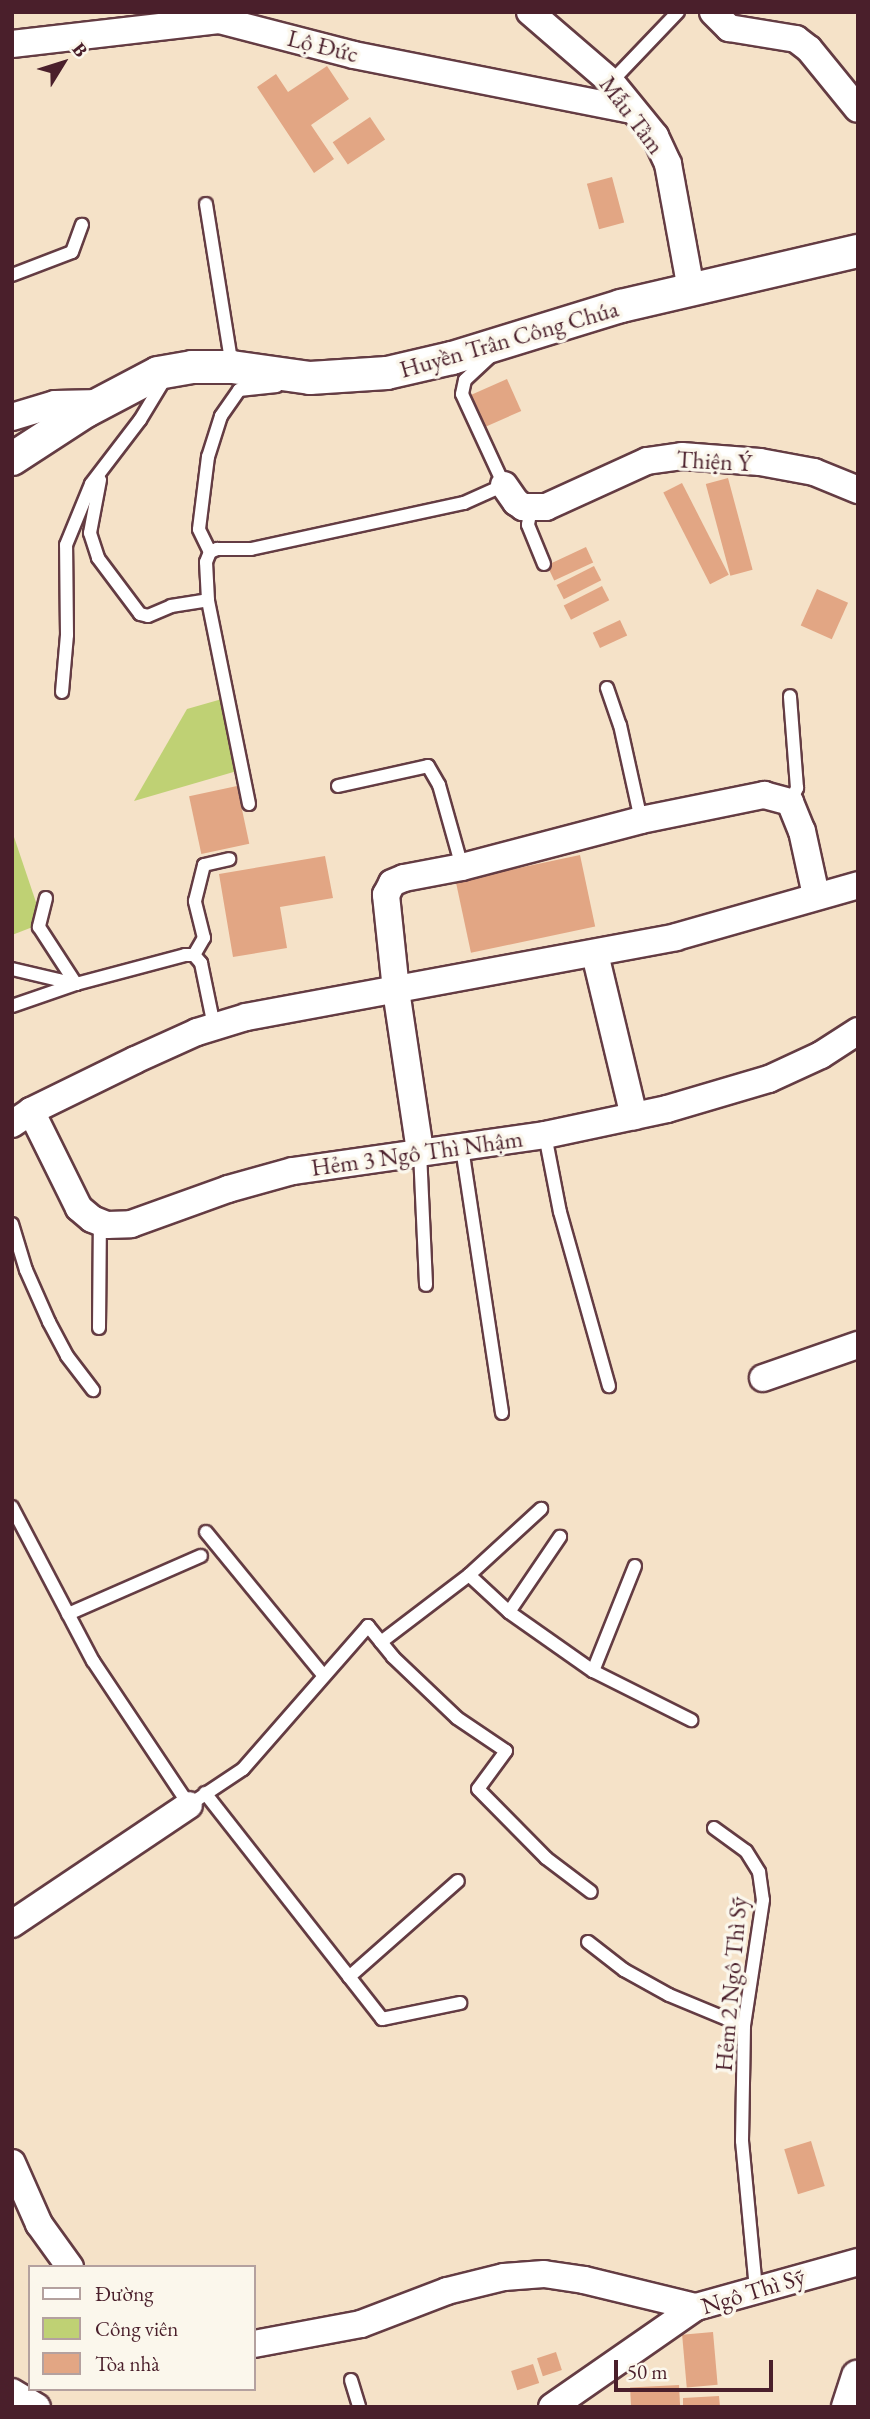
<!DOCTYPE html>
<html>
<head>
<meta charset="utf-8">
<style>
	body { margin:0 }
	#map { position:relative; width:870px; height:2419px; overflow:hidden; background:#f5e2c8; font-family:"EB Garamond",serif }
	div>[style] { position:absolute }
	.green>* { inset:0; background:#bfd174 }
	.building>* { inset:0; background:#e2a684; transform-origin:0 0 }
	.roads { filter:drop-shadow(2px 0 #643c43) drop-shadow(-2px 0 #643c43) drop-shadow(0 2px #643c43) drop-shadow(0 -2px #643c43) }
	.service>* { height:12px; margin:-6px; padding:0 6px; transform-origin:6px; border-radius:6px; background:#fff }
	.minor>* { height:26px; margin:-13px; padding:0 13px; transform-origin:13px; border-radius:13px; background:#fff }
	.tertiary>* { height:32px; margin:-16px; padding:0 16px; transform-origin:16px; border-radius:16px; background:#fff }
	span { translate:-50% -50%; white-space:nowrap; text-align:center; line-height:1.15; -webkit-text-stroke:7px #fbf7ec; paint-order:stroke }
	.street-label { font-size:24px; color:#4a1f2b }
	.frame { position:absolute; inset:0; border:14px solid #4a1f2b; pointer-events:none }
	.legend { position:absolute; left:28px; top:2265px; width:228px; height:126px; box-sizing:border-box; background:#fbf7ec; border:2px solid #b4a19f; margin:0; padding:9px 12px; list-style:none; font-size:21px; color:#4a1f2b }
	.legend li { display:flex; align-items:center; gap:14px; height:35px }
	.legend b { width:35px; border:2px solid #b4a19f }
	.north { position:absolute; left:28px; top:28px; width:70px; height:70px; -webkit-text-stroke:5px #fbf7ec; paint-order:stroke; rotate:52deg; font-size:19px; font-weight:700; line-height:28px; text-align:center; color:#4a1f2b }
	.north::after { content:''; display:block; margin:auto; width:24px; height:32px; background:#4a1f2b; clip-path:polygon(50% 0,100% 100%,50% 72%,0 100%) }
	.scale { position:absolute; left:614px; top:2360px; width:159px; height:32px; box-sizing:border-box; border:4px solid #4a1f2b; border-top:0; padding-left:9px; font-size:21px; line-height:24px; white-space:nowrap; color:#4a1f2b; -webkit-text-stroke:5px #fbf7ec; paint-order:stroke }
</style>
</head>
<body>
<div id="map">
	<div class="green">
		<i style="clip-path:polygon(222px 699px,237px 771px,134px 801px,187px 709px)"></i>
		<i style="clip-path:polygon(12px 831px,43px 923px,12px 935px)"></i>
	</div>
	<div class="building">
		<i style="clip-path:polygon(327px 66px,349px 99px,311px 125px,334px 159px,314px 173px,257px 87px,276px 74px,288px 92px)"></i>
		<i style="left:370px;top:117px;width:27px;height:45px;rotate:56deg"></i>
		<i style="left:612px;top:177px;width:47px;height:26px;rotate:75deg"></i>
		<i style="left:507px;top:379px;width:35px;height:39px;rotate:66deg"></i>
		<i style="left:728px;top:478px;width:95px;height:23px;rotate:75deg"></i>
		<i style="left:682px;top:483px;width:103px;height:21px;rotate:63deg"></i>
		<i style="left:586px;top:547px;width:17px;height:43px;rotate:65deg"></i>
		<i style="left:594px;top:566px;width:16px;height:42px;rotate:63deg"></i>
		<i style="left:602px;top:586px;width:16px;height:43px;rotate:63deg"></i>
		<i style="left:817px;top:589px;width:34px;height:40px;rotate:24deg"></i>
		<i style="left:620px;top:620px;width:17px;height:30px;rotate:65deg"></i>
		<i style="left:237px;top:786px;width:59px;height:49px;rotate:78deg"></i>
		<i style="left:580px;top:855px;width:73px;height:127px;rotate:78deg"></i>
		<i style="clip-path:polygon(325px 856px,333px 898px,280px 907px,287px 948px,233px 957px,219px 874px)"></i>
		<i style="left:811px;top:2141px;width:47px;height:28px;rotate:73deg"></i>
		<i style="left:713px;top:2332px;width:53px;height:31px;rotate:85deg"></i>
		<i style="left:556px;top:2352px;width:19px;height:20px;rotate:72deg"></i>
		<i style="left:533px;top:2364px;width:20px;height:23px;rotate:72deg"></i>
		<i style="left:679px;top:2385px;width:22px;height:49px;rotate:87deg"></i>
		<i style="clip-path:polygon(719px 2396px,720px 2407px,683px 2407px,683px 2398px)"></i>
	</div>
	<div class="roads">
		<div class="service">
			<i style="left:611px;top:82px;width:97px;rotate:-46.3deg"></i>
			<i style="left:206px;top:204px;width:165px;rotate:80.9deg"></i>
			<i style="left:12px;top:275px;width:64px;rotate:-21deg"></i>
			<i style="left:72px;top:252px;width:29px;rotate:-70deg"></i>
			<i style="left:100px;top:480px;width:54px;rotate:100.7deg"></i>
			<i style="left:90px;top:533px;width:26px;rotate:72deg"></i>
			<i style="left:98px;top:558px;width:70px;rotate:53.1deg"></i>
			<i style="left:140px;top:614px;width:8px;rotate:14deg"></i>
			<i style="left:148px;top:616px;width:25px;rotate:-23deg"></i>
			<i style="left:171px;top:606px;width:37px;rotate:-9deg"></i>
			<i style="left:531px;top:509px;width:16px;rotate:101deg"></i>
			<i style="left:528px;top:525px;width:42px;rotate:67.7deg"></i>
			<i style="left:210px;top:552px;width:8px;rotate:-23deg"></i>
			<i style="left:217px;top:549px;width:34px"></i>
			<i style="left:251px;top:549px;width:218px;rotate:-12.2deg"></i>
			<i style="left:464px;top:503px;width:44px;rotate:-24.2deg"></i>
			<i style="left:504px;top:485px;width:100px;rotate:-114.8deg"></i>
			<i style="left:462px;top:394px;width:14px;rotate:-78deg"></i>
			<i style="left:465px;top:380px;width:37px;rotate:-43deg"></i>
			<i style="left:607px;top:688px;width:39px;rotate:71deg"></i>
			<i style="left:620px;top:725px;width:97px;rotate:77.5deg"></i>
			<i style="left:62px;top:692px;width:57px;rotate:-85deg"></i>
			<i style="left:67px;top:635px;width:90px;rotate:-90.6deg"></i>
			<i style="left:66px;top:545px;width:66px;rotate:-67.7deg"></i>
			<i style="left:91px;top:484px;width:81px;rotate:-52.6deg"></i>
			<i style="left:140px;top:420px;width:50px;rotate:-58.8deg"></i>
			<i style="left:338px;top:786px;width:92px;rotate:-12.5deg"></i>
			<i style="left:428px;top:766px;width:22px;rotate:60deg"></i>
			<i style="left:439px;top:785px;width:85px;rotate:74.3deg"></i>
			<i style="left:790px;top:802px;width:16px;rotate:-63deg"></i>
			<i style="left:797px;top:788px;width:92px;rotate:-94.4deg"></i>
			<i style="left:249px;top:804px;width:208px;rotate:-101.4deg"></i>
			<i style="left:208px;top:600px;width:38px;rotate:-93deg"></i>
			<i style="left:206px;top:562px;width:11px;rotate:-68deg"></i>
			<i style="left:210px;top:552px;width:25px;rotate:-116deg"></i>
			<i style="left:199px;top:529px;width:73px;rotate:-82.9deg"></i>
			<i style="left:208px;top:457px;width:43px;rotate:-72.4deg"></i>
			<i style="left:221px;top:416px;width:32px;rotate:-55deg"></i>
			<i style="left:239px;top:390px;width:38px;rotate:-6deg"></i>
			<i style="left:46px;top:898px;width:30px;rotate:104deg"></i>
			<i style="left:39px;top:927px;width:68px;rotate:57deg"></i>
			<i style="left:194px;top:955px;width:20px;rotate:-60deg"></i>
			<i style="left:204px;top:938px;width:38px;rotate:-104deg"></i>
			<i style="left:195px;top:901px;width:37px;rotate:-76deg"></i>
			<i style="left:204px;top:865px;width:26px;rotate:-13deg"></i>
			<i style="left:12px;top:969px;width:66px;rotate:13.2deg"></i>
			<i style="left:12px;top:1006px;width:68px;rotate:-19deg"></i>
			<i style="left:76px;top:984px;width:113px;rotate:-14.9deg"></i>
			<i style="left:185px;top:955px;width:9px"></i>
			<i style="left:194px;top:955px;width:11px;rotate:49deg"></i>
			<i style="left:201px;top:963px;width:64px;rotate:78.3deg"></i>
			<i style="left:545px;top:1135px;width:78px;rotate:79deg"></i>
			<i style="left:560px;top:1212px;width:181px;rotate:74.3deg"></i>
			<i style="left:462px;top:1148px;width:268px;rotate:81.4deg"></i>
			<i style="left:420px;top:1152px;width:133px;rotate:87.4deg"></i>
			<i style="left:12px;top:1224px;width:48px;rotate:73.1deg"></i>
			<i style="left:26px;top:1270px;width:57px;rotate:66.1deg"></i>
			<i style="left:49px;top:1322px;width:38px;rotate:62deg"></i>
			<i style="left:67px;top:1356px;width:43px;rotate:52.6deg"></i>
			<i style="left:99px;top:1328px;width:106px;rotate:-89.5deg"></i>
			<i style="left:12px;top:1507px;width:174px;rotate:62.3deg"></i>
			<i style="left:93px;top:1661px;width:173px;rotate:56.3deg"></i>
			<i style="left:189px;top:1805px;width:65px;rotate:-33.7deg"></i>
			<i style="left:243px;top:1769px;width:190px;rotate:-48.8deg"></i>
			<i style="left:368px;top:1626px;width:40px;rotate:51deg"></i>
			<i style="left:393px;top:1657px;width:88px;rotate:43.6deg"></i>
			<i style="left:457px;top:1718px;width:59px;rotate:34deg"></i>
			<i style="left:506px;top:1751px;width:47px;rotate:126.4deg"></i>
			<i style="left:478px;top:1789px;width:97px;rotate:45.4deg"></i>
			<i style="left:546px;top:1858px;width:56px;rotate:37.1deg"></i>
			<i style="left:206px;top:1532px;width:185px;rotate:50.7deg"></i>
			<i style="left:469px;top:1575px;width:98px;rotate:-42.5deg"></i>
			<i style="left:509px;top:1612px;width:91px;rotate:-55.8deg"></i>
			<i style="left:68px;top:1614px;width:145px;rotate:-23.6deg"></i>
			<i style="left:381px;top:1642px;width:111px;rotate:-37.3deg"></i>
			<i style="left:469px;top:1575px;width:54px;rotate:42.8deg"></i>
			<i style="left:509px;top:1612px;width:103px;rotate:35.1deg"></i>
			<i style="left:593px;top:1671px;width:110px;rotate:26.6deg"></i>
			<i style="left:593px;top:1671px;width:113px;rotate:-68.2deg"></i>
			<i style="left:205px;top:1793px;width:287px;rotate:51.9deg"></i>
			<i style="left:382px;top:2019px;width:80px;rotate:-11.6deg"></i>
			<i style="left:714px;top:1828px;width:39px;rotate:36deg"></i>
			<i style="left:746px;top:1851px;width:25px;rotate:58deg"></i>
			<i style="left:759px;top:1872px;width:28px;rotate:82deg"></i>
			<i style="left:763px;top:1900px;width:127px;rotate:98.6deg"></i>
			<i style="left:744px;top:2026px;width:115px;rotate:91deg"></i>
			<i style="left:742px;top:2141px;width:149px;rotate:84.6deg"></i>
			<i style="left:588px;top:1942px;width:46px;rotate:37.9deg"></i>
			<i style="left:624px;top:1970px;width:51px;rotate:29.1deg"></i>
			<i style="left:669px;top:1995px;width:81px;rotate:22.5deg"></i>
			<i style="left:349px;top:1977px;width:145px;rotate:-41.4deg"></i>
			<i style="left:351px;top:2380px;width:28px;rotate:73deg"></i>
		</div>
		<div class="minor">
			<i style="left:530px;top:12px;width:107px;rotate:40.8deg"></i>
			<i style="left:611px;top:82px;width:70px;rotate:50.8deg"></i>
			<i style="left:655px;top:136px;width:31px;rotate:65deg"></i>
			<i style="left:668px;top:164px;width:127px;rotate:79.6deg"></i>
			<i style="left:713px;top:12px;width:23px;rotate:45deg"></i>
			<i style="left:729px;top:28px;width:68px;rotate:9.3deg"></i>
			<i style="left:796px;top:39px;width:16px;rotate:38deg"></i>
			<i style="left:809px;top:49px;width:77px;rotate:50.8deg"></i>
			<i style="left:12px;top:44px;width:208px;rotate:-6.6deg"></i>
			<i style="left:219px;top:20px;width:139px;rotate:14.5deg"></i>
			<i style="left:354px;top:55px;width:283px;rotate:11.2deg"></i>
			<i style="left:12px;top:417px;width:45px;rotate:-16.8deg"></i>
			<i style="left:55px;top:404px;width:46px;rotate:-1.2deg"></i>
			<i style="left:504px;top:485px;width:21px;rotate:55deg"></i>
			<i style="left:516px;top:502px;width:9px;rotate:36deg"></i>
			<i style="left:523px;top:507px;width:23px"></i>
			<i style="left:546px;top:507px;width:111px;rotate:-24.5deg"></i>
			<i style="left:647px;top:461px;width:35px;rotate:-8deg"></i>
			<i style="left:682px;top:456px;width:78px;rotate:4.4deg"></i>
			<i style="left:760px;top:462px;width:55px;rotate:10.5deg"></i>
			<i style="left:814px;top:472px;width:48px;rotate:22.2deg"></i>
			<i style="left:595px;top:954px;width:167px;rotate:76.5deg"></i>
			<i style="left:31px;top:1111px;width:108px;rotate:63.7deg"></i>
			<i style="left:79px;top:1208px;width:17px;rotate:40deg"></i>
			<i style="left:92px;top:1219px;width:16px;rotate:22deg"></i>
			<i style="left:107px;top:1225px;width:24px;rotate:-2deg"></i>
			<i style="left:131px;top:1224px;width:103px;rotate:-19.8deg"></i>
			<i style="left:228px;top:1189px;width:67px;rotate:-15.5deg"></i>
			<i style="left:293px;top:1171px;width:255px;rotate:-8.1deg"></i>
			<i style="left:545px;top:1135px;width:125px;rotate:-12deg"></i>
			<i style="left:667px;top:1109px;width:106px;rotate:-16.4deg"></i>
			<i style="left:769px;top:1079px;width:57px;rotate:-24.8deg"></i>
			<i style="left:821px;top:1055px;width:44px;rotate:-33deg"></i>
			<i style="left:12px;top:1124px;width:23px;rotate:-34deg"></i>
			<i style="left:31px;top:1111px;width:116px;rotate:-26.1deg"></i>
			<i style="left:135px;top:1060px;width:68px;rotate:-24.3deg"></i>
			<i style="left:197px;top:1032px;width:51px;rotate:-17deg"></i>
			<i style="left:246px;top:1017px;width:437px;rotate:-10.5deg"></i>
			<i style="left:676px;top:937px;width:189px;rotate:-15.9deg"></i>
			<i style="left:420px;top:1151px;width:163px;rotate:-98.5deg"></i>
			<i style="left:396px;top:990px;width:96px;rotate:-96deg"></i>
			<i style="left:386px;top:895px;width:13px;rotate:-63deg"></i>
			<i style="left:392px;top:883px;width:13px;rotate:-23deg"></i>
			<i style="left:404px;top:878px;width:59px;rotate:-10.7deg"></i>
			<i style="left:462px;top:867px;width:185px;rotate:-14.7deg"></i>
			<i style="left:641px;top:820px;width:126px;rotate:-11.5deg"></i>
			<i style="left:764px;top:795px;width:27px;rotate:15deg"></i>
			<i style="left:790px;top:802px;width:31px;rotate:68deg"></i>
			<i style="left:802px;top:831px;width:66px;rotate:77.7deg"></i>
			<i style="left:763px;top:1378px;width:101px;rotate:-19.2deg"></i>
			<i style="left:12px;top:1924px;width:213px;rotate:-33.9deg"></i>
			<i style="left:12px;top:2163px;width:67px;rotate:66.1deg"></i>
			<i style="left:39px;top:2224px;width:53px;rotate:54.2deg"></i>
			<i style="left:254px;top:2344px;width:109px;rotate:-10.6deg"></i>
			<i style="left:361px;top:2324px;width:92px;rotate:-21deg"></i>
			<i style="left:447px;top:2291px;width:59px;rotate:-13.8deg"></i>
			<i style="left:504px;top:2277px;width:40px;rotate:-4.3deg"></i>
			<i style="left:544px;top:2274px;width:40px;rotate:8.5deg"></i>
			<i style="left:584px;top:2280px;width:115px;rotate:13.6deg"></i>
			<i style="left:12px;top:2392px;width:29px;rotate:31deg"></i>
			<i style="left:552px;top:2407px;width:175px;rotate:-34.8deg"></i>
			<i style="left:696px;top:2307px;width:168px;rotate:-15.5deg"></i>
		</div>
		<div class="tertiary">
			<i style="left:12px;top:459px;width:88px;rotate:-33deg"></i>
			<i style="left:86px;top:411px;width:81px;rotate:-27.8deg"></i>
			<i style="left:158px;top:373px;width:35px;rotate:-10deg"></i>
			<i style="left:192px;top:367px;width:40px"></i>
			<i style="left:232px;top:367px;width:79px;rotate:8deg"></i>
			<i style="left:310px;top:378px;width:77px;rotate:-3.7deg"></i>
			<i style="left:387px;top:373px;width:67px;rotate:-13deg"></i>
			<i style="left:452px;top:358px;width:177px;rotate:-17.1deg"></i>
			<i style="left:621px;top:306px;width:243px;rotate:-13.1deg"></i>
			<i style="left:848px;top:2407px;width:32px;rotate:-72deg"></i>
		</div>
	</div>
	<div class="street-label">
		<span style="left:323px;top:46px;rotate:14deg">Lộ Đức</span>
		<span style="left:632px;top:115px;rotate:53deg">Mẫu Tâm</span>
		<span style="left:509px;top:339px;rotate:-16deg">Huyền Trân Công Chúa</span>
		<span style="left:714px;top:461px;rotate:3deg">Thiện Ý</span>
		<span style="left:417px;top:1153px;rotate:-8deg">Hẻm 3 Ngô Thì Nhậm</span>
		<span style="left:731px;top:1984px;rotate:-85deg">Hẻm 2 Ngô Thì Sỹ</span>
		<span style="left:753px;top:2291px;rotate:-17deg">Ngô Thì Sỹ</span>
	</div>
	<div class="frame"></div>
	<ul class="legend">
	<li><b style="height:9px;background:#fff"></b>Đường</li>
	<li><b style="height:19px;background:#bfd174"></b>Công viên</li>
	<li><b style="height:19px;background:#e2a684"></b>Tòa nhà</li>
	</ul>
	<div class="north">B</div>
	<div class="scale">50 m</div>
</div>
</body>
</html>
